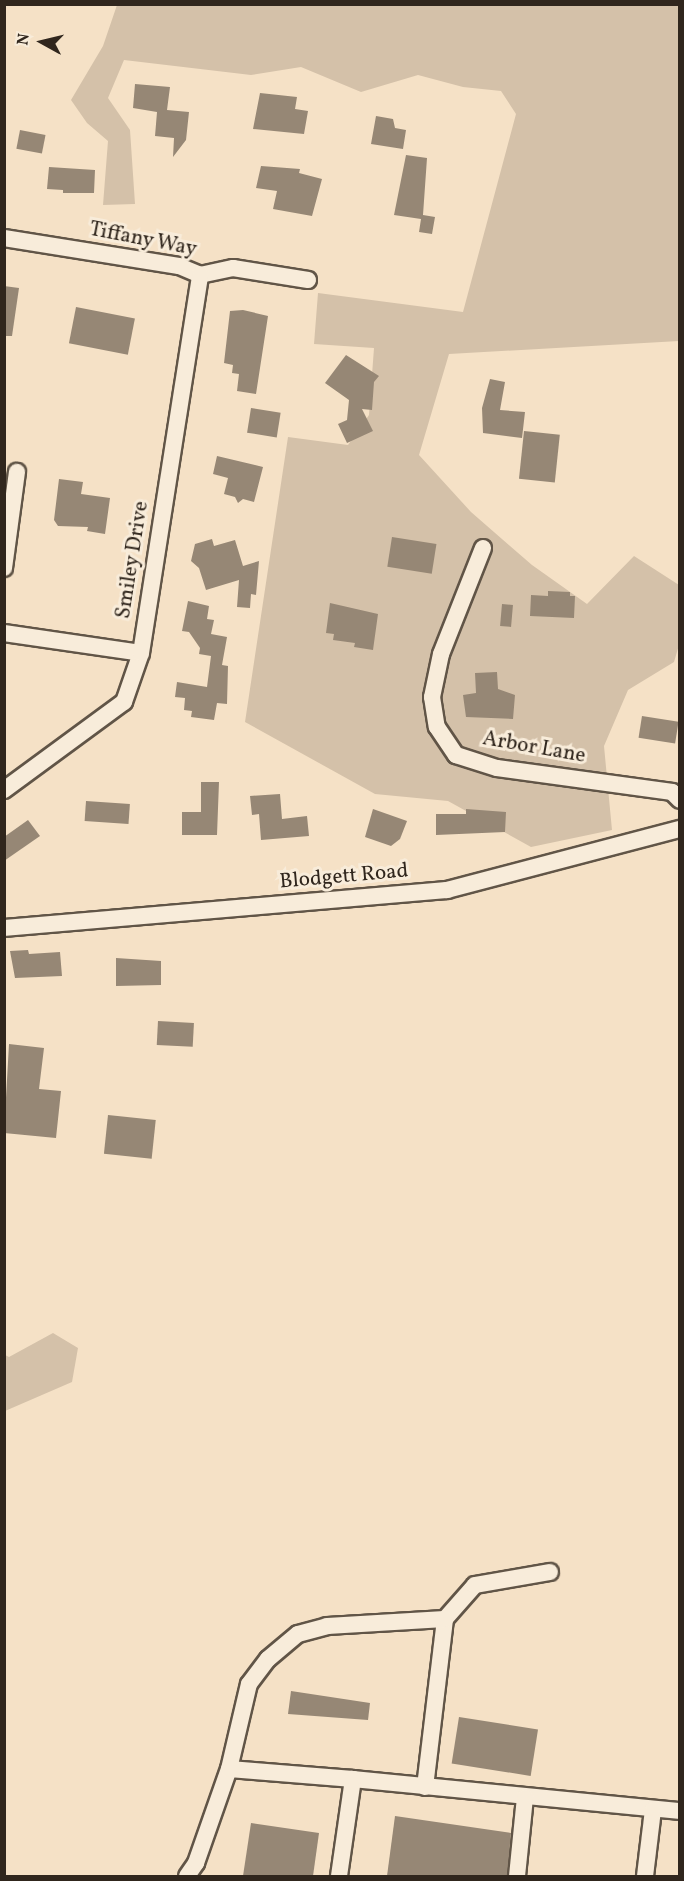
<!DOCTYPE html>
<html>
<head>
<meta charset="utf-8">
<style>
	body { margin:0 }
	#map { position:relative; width:684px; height:1881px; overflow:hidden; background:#f5e1c6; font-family:Vollkorn,serif }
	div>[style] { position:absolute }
	.green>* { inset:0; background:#d4c1a9 }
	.building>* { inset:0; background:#968775; transform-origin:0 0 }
	.roads { filter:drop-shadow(2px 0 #615547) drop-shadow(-2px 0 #615547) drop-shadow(0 2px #615547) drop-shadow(0 -2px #615547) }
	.minor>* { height:16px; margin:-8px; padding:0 8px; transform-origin:8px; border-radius:8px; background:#f8ecda }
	span { translate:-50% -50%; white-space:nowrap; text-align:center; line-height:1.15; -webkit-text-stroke:6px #f8ecda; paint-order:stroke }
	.street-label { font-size:21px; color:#30261d }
	.frame { position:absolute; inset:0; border:6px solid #30261d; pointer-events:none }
	.north { position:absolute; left:12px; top:12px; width:60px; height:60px; -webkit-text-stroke:4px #f8ecda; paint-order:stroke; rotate:278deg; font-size:16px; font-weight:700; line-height:24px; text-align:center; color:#30261d }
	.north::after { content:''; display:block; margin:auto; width:21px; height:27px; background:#30261d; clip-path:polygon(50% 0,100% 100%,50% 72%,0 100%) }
</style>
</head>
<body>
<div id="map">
	<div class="green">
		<i style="clip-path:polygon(117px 5px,679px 5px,679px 341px,449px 354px,419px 455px,471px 512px,532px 565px,587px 604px,634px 556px,679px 585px,679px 645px,674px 662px,628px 690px,604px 746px,612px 830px,531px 847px,448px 801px,375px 794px,245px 722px,288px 437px,348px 445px,369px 415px,374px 348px,314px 344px,318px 293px,463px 312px,516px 114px,501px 91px,463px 87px,418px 75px,361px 92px,301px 67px,251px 75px,124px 60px,108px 98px,130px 130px,135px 204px,103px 205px,108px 141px,87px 123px,71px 100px,103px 46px)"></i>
		<i style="clip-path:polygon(53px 1333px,78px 1348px,72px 1382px,5px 1411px,5px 1355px,9px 1357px)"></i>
	</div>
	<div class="building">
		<i style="clip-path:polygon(135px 84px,170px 87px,167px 110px,189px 112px,186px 140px,173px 157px,174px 138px,155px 136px,157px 112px,133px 108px)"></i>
		<i style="clip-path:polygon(260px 93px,297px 97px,295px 109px,308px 111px,304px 134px,253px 129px)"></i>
		<i style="clip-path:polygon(376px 116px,393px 119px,395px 128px,406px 130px,403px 149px,371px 144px)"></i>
		<i style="left:20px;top:130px;width:26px;height:19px;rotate:11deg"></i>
		<i style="clip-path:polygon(406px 155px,427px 158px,423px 215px,435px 217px,432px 234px,419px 232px,421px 219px,394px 215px)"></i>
		<i style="clip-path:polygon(261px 166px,300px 169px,299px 173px,322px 179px,312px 216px,273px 209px,277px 191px,256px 188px)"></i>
		<i style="clip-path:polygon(49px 167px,95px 170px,94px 193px,63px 193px,63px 190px,47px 189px)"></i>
		<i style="clip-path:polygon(4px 286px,19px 288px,12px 336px,4px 336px)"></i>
		<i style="left:76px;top:307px;width:60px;height:37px;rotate:11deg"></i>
		<i style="clip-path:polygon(243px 310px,268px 316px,256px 394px,237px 391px,239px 374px,232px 373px,233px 365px,224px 363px,230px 311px)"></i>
		<i style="clip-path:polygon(346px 355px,379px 376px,374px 382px,372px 410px,362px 409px,373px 431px,347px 443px,338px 424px,347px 420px,349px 400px,325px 383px)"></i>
		<i style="clip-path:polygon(490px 379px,505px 382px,500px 410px,525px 412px,522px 438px,483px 433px,482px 408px)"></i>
		<i style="left:251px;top:408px;width:30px;height:25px;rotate:9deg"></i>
		<i style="left:524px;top:431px;width:36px;height:48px;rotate:6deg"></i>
		<i style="clip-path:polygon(217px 456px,263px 467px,254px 502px,243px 499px,238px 503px,235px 497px,224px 494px,228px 478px,213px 474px)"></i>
		<i style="clip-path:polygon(59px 479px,83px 482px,81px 494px,110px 498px,105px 534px,87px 531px,88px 527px,58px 526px,54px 520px)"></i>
		<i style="left:392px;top:537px;width:45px;height:30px;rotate:9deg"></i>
		<i style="clip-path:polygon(212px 539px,214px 546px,235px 540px,243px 566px,259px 561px,256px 595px,251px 594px,250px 608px,237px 607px,239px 580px,206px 590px,199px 568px,191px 561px,195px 544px)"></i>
		<i style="clip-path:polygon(548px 591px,570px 592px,570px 596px,575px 596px,574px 618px,530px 616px,531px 595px,548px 596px)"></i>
		<i style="clip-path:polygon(188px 601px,209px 606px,207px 619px,214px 620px,211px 634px,227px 637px,222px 665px,228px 666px,227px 704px,217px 703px,214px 720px,191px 717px,192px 711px,184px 710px,185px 698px,175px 697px,177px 682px,207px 687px,211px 656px,199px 654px,200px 648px,189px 632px,182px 631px)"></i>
		<i style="clip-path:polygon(330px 603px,378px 614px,373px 650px,354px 647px,355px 643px,333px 640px,334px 634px,326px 633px)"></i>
		<i style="left:502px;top:604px;width:11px;height:22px;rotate:5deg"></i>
		<i style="clip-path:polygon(497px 672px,498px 689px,515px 695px,513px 719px,466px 717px,463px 695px,476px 693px,475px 673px)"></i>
		<i style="left:642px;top:716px;width:37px;height:22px;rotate:9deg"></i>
		<i style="clip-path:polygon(201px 782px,219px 782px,217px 835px,182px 835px,182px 812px,201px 812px)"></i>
		<i style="clip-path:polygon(280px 794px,282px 819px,307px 816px,309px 836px,261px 840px,259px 814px,252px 815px,250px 796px)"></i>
		<i style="left:86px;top:801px;width:44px;height:20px;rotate:4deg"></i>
		<i style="clip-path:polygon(373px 809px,407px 821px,400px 839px,391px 846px,365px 837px)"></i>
		<i style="clip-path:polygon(466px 809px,506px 812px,505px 832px,436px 835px,436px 814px,466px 814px)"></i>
		<i style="clip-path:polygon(28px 820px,40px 836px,4px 861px,4px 837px)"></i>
		<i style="clip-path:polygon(28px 950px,29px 954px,60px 952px,62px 976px,15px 978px,10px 951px)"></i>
		<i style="clip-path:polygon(116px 958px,161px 961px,161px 985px,116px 986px)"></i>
		<i style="left:158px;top:1021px;width:36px;height:24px;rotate:3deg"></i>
		<i style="clip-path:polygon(9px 1044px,44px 1048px,39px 1089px,61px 1091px,56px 1138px,4px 1133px)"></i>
		<i style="left:108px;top:1115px;width:48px;height:39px;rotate:6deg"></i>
		<i style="clip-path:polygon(291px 1691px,370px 1703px,368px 1720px,288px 1714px)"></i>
		<i style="left:459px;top:1717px;width:80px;height:47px;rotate:9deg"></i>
		<i style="clip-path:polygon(395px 1816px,511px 1833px,507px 1876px,387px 1876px)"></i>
		<i style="clip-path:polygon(251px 1823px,319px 1833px,313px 1876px,243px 1876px)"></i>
	</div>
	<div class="roads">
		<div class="minor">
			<i style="left:4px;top:238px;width:177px;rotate:9.1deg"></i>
			<i style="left:179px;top:266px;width:23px;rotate:23deg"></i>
			<i style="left:200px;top:275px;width:34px;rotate:-12deg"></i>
			<i style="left:233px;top:268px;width:76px;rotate:9.1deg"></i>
			<i style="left:483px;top:548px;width:114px;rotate:111.6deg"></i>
			<i style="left:441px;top:654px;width:44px;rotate:101.8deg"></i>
			<i style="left:432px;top:697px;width:30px;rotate:81deg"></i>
			<i style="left:437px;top:727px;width:34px;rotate:56deg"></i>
			<i style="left:456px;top:755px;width:43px;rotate:17.6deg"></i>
			<i style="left:497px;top:768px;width:177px;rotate:7.8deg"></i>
			<i style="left:672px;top:792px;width:11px;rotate:45deg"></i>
			<i style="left:4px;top:568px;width:97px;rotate:-82.3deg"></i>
			<i style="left:4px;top:633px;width:138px;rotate:8.3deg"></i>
			<i style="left:4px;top:790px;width:149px;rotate:-36.3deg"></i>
			<i style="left:124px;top:702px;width:52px;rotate:-70.9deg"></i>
			<i style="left:141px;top:653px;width:383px;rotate:-81.1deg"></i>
			<i style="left:4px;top:928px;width:445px;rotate:-4.9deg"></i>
			<i style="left:447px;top:890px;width:241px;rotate:-14.7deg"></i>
			<i style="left:353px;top:1779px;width:329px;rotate:5.6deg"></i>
			<i style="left:425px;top:1787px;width:169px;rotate:-83.2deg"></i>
			<i style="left:445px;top:1619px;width:45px;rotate:-48.6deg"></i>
			<i style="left:475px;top:1585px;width:76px;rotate:-9.8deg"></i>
			<i style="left:187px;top:1876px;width:16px;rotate:-55deg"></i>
			<i style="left:196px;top:1863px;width:100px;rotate:-70.7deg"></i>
			<i style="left:339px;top:1876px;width:98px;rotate:-81.8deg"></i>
			<i style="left:353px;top:1779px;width:124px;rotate:-175.4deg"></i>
			<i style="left:229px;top:1769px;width:87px;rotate:-76.8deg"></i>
			<i style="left:249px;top:1684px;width:31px;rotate:-53deg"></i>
			<i style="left:268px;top:1659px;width:39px;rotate:-40deg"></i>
			<i style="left:298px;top:1634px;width:30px;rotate:-15deg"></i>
			<i style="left:327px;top:1626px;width:118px;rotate:-3.4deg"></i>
			<i style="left:517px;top:1876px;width:79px;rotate:-84.2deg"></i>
			<i style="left:645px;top:1876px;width:66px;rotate:-83.1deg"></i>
		</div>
	</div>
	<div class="street-label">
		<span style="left:143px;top:240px;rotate:11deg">Tiffany Way</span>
		<span style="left:133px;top:560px;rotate:-81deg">Smiley Drive</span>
		<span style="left:534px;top:748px;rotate:10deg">Arbor Lane</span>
		<span style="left:344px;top:877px;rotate:-5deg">Blodgett Road</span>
	</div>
	<div class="frame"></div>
	<div class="north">N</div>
</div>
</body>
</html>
